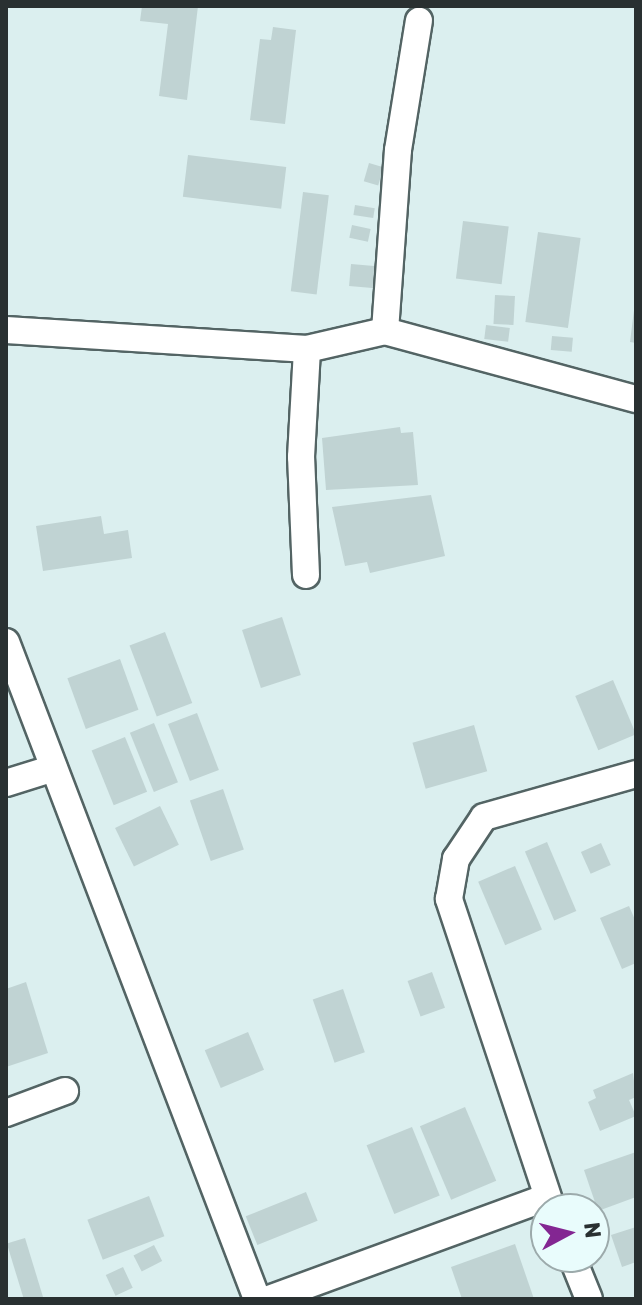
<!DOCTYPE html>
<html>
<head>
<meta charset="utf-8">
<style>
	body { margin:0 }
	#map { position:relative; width:642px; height:1305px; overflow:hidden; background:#dbefef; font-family:Rubik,sans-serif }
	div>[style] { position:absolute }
	.building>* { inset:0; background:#c0d3d3; transform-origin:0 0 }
	.roads { filter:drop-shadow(2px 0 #536464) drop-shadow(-2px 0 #536464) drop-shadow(0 2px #536464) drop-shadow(0 -2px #536464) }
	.minor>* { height:26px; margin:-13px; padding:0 13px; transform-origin:13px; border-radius:13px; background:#fff }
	span { translate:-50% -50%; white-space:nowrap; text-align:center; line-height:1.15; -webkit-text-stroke:6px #e9fcfc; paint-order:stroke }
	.frame { position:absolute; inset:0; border:8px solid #293031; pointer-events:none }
	.north { position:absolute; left:530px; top:1193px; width:80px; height:80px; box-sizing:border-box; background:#e9fcfc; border:2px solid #9caaab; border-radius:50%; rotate:83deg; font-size:22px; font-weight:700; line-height:32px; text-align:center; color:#293031 }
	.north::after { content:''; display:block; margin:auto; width:28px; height:36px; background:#832692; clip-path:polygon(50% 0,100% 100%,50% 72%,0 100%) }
</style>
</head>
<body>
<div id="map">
	<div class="building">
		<i style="clip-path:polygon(142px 6px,198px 6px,187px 100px,159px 96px,168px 24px,140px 21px)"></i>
		<i style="clip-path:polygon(273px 27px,296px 30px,285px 124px,250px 120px,260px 39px,271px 40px)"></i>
		<i style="left:188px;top:155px;width:99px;height:42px;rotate:7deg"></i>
		<i style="left:369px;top:163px;width:15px;height:19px;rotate:16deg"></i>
		<i style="left:303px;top:192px;width:26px;height:100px;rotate:7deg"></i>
		<i style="left:355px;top:205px;width:20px;height:10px;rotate:9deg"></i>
		<i style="left:463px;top:221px;width:46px;height:58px;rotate:7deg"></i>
		<i style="left:352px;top:225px;width:19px;height:13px;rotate:12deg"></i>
		<i style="left:538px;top:232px;width:43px;height:91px;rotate:8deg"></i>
		<i style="left:351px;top:264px;width:32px;height:22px;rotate:5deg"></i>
		<i style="left:495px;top:295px;width:20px;height:29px;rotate:3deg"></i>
		<i style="clip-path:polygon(634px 310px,636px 310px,636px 343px,630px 342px)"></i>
		<i style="left:486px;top:325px;width:24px;height:14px;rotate:7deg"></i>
		<i style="left:552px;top:336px;width:21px;height:14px;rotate:5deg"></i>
		<i style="clip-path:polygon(400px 427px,401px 433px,413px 432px,418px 485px,326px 490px,322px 438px)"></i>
		<i style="clip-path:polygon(431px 495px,445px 556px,370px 573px,367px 562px,345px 566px,332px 507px)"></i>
		<i style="clip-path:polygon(101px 516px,104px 534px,128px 530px,132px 558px,43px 571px,36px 526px)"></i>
		<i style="left:282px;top:617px;width:61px;height:42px;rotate:72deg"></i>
		<i style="left:165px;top:632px;width:76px;height:38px;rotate:69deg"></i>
		<i style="left:120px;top:659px;width:54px;height:56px;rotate:70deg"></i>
		<i style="left:613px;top:680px;width:59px;height:41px;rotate:67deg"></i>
		<i style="left:197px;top:713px;width:61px;height:31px;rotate:69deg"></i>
		<i style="left:154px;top:723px;width:64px;height:26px;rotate:68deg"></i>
		<i style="left:474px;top:725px;width:48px;height:64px;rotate:74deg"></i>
		<i style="left:125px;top:737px;width:59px;height:36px;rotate:68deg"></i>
		<i style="left:223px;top:789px;width:64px;height:35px;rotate:71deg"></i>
		<i style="left:160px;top:806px;width:43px;height:50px;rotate:64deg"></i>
		<i style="left:547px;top:842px;width:75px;height:24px;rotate:67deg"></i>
		<i style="left:601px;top:843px;width:24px;height:22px;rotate:66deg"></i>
		<i style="left:515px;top:866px;width:69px;height:40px;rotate:67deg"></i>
		<i style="clip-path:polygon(629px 906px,636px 922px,636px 963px,622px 969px,600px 918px)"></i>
		<i style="left:432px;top:972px;width:38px;height:26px;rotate:70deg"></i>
		<i style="clip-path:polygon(26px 982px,48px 1053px,6px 1067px,6px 989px)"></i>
		<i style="left:343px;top:989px;width:67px;height:32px;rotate:71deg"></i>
		<i style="left:248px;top:1032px;width:41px;height:47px;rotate:67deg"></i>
		<i style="clip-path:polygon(633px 1073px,636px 1097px,629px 1100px,636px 1116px,600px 1131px,588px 1102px,596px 1098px,593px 1090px)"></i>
		<i style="left:465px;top:1107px;width:80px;height:49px;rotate:67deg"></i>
		<i style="left:412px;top:1127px;width:74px;height:49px;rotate:68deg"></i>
		<i style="clip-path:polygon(636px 1152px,636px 1197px,598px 1211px,584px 1170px)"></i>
		<i style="left:306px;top:1192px;width:31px;height:65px;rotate:68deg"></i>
		<i style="left:149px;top:1196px;width:43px;height:66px;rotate:69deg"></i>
		<i style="clip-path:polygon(636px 1227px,636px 1262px,622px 1267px,611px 1235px)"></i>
		<i style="left:25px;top:1238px;width:64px;height:19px;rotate:73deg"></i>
		<i style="clip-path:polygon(515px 1244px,534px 1299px,462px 1299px,451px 1267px)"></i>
		<i style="left:154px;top:1245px;width:18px;height:23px;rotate:63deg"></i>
		<i style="left:123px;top:1267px;width:23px;height:19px;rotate:65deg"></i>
	</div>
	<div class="roads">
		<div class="minor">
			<i style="left:6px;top:330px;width:302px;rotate:3.6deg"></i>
			<i style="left:307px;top:349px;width:80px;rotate:-13deg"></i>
			<i style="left:385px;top:331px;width:260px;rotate:15.2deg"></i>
			<i style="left:385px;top:331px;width:181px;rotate:-85.9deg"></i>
			<i style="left:398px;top:150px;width:131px;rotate:-80.8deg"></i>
			<i style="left:306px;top:575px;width:118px;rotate:-92.4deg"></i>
			<i style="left:301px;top:457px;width:108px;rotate:-86.8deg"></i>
			<i style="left:6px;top:642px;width:703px;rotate:69.09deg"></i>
			<i style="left:6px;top:783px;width:50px;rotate:-17.4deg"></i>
			<i style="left:6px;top:1113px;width:63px;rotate:-20.4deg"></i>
			<i style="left:552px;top:1209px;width:327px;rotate:-108.4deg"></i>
			<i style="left:449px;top:899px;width:41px;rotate:-80.1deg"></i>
			<i style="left:456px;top:859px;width:50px;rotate:-56.3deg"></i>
			<i style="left:484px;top:817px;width:158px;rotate:-15.8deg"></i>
			<i style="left:572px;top:1257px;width:45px;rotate:68deg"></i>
			<i style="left:269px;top:1299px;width:296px;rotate:-20.1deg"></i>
		</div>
	</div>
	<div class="frame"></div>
	<div class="north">N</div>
</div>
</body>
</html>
